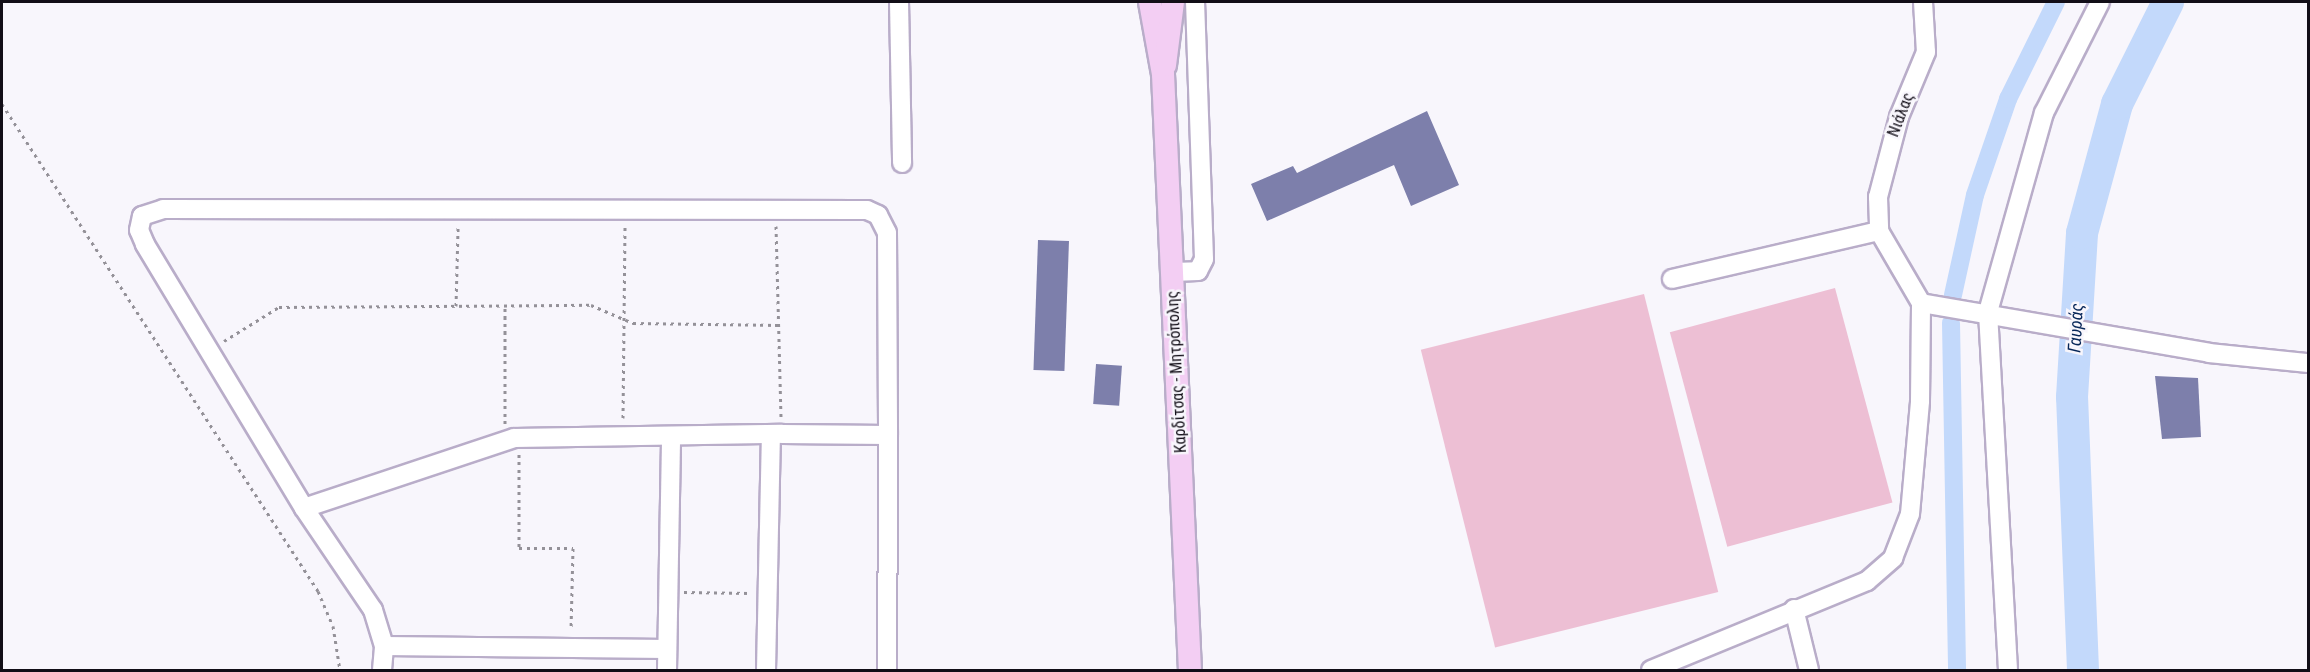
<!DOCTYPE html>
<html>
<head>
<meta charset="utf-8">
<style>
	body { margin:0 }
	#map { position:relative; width:2310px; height:672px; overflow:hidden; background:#f8f6fc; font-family:"Roboto Condensed",sans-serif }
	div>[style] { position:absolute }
	.green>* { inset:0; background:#edbfd4; transform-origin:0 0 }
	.canal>* { height:18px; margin:-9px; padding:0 9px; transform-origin:9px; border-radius:9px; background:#c3d9fb }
	.river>* { height:32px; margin:-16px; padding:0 16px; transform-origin:16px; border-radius:16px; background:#c3d9fb }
	.building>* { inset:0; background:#7d7fab; transform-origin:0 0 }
	.path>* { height:3px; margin-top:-1.5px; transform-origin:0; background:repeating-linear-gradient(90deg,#949198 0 3px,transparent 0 7.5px) }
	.roads { filter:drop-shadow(2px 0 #b9adc9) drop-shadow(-2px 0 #b9adc9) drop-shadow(0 2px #b9adc9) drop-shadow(0 -2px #b9adc9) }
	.minor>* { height:18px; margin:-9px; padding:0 9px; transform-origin:9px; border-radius:9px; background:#fff }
	.major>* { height:22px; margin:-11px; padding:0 11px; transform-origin:11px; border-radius:11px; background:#f3cef3 }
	span { translate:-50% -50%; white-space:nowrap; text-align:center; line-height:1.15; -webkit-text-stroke:5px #f8f6fc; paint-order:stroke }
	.street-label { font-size:16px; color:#120e17 }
	.water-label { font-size:18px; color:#062658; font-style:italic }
	.frame { position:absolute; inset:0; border:3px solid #120e17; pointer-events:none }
</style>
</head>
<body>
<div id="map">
	<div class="green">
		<i style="left:1835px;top:288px;width:222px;height:171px;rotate:75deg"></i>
		<i style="left:1644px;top:294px;width:307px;height:230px;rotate:76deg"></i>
	</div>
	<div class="canal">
		<i style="left:1953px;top:295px;width:102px;rotate:-77.6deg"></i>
		<i style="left:1975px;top:195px;width:102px;rotate:-71deg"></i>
		<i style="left:2008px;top:99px;width:108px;rotate:-63.7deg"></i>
		<i style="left:1951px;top:323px;width:347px;rotate:89deg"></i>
	</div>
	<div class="river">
		<i style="left:2083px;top:670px;width:273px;rotate:-92.3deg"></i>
		<i style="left:2072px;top:397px;width:164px;rotate:-86.5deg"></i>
		<i style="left:2082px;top:233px;width:134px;rotate:-74.8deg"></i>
		<i style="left:2117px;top:104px;width:114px;rotate:-63.4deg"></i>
	</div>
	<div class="building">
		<i style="clip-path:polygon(1427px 111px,1459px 185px,1411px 206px,1394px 165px,1267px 221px,1251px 184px,1293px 166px,1297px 173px)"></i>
		<i style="left:1038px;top:240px;width:31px;height:130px;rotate:2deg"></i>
		<i style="left:1096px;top:364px;width:26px;height:40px;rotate:4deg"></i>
		<i style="clip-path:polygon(2155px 376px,2198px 378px,2201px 437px,2162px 439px)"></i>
	</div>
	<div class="path">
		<i style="left:2px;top:104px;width:581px;rotate:57.02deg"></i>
		<i style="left:318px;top:591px;width:38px;rotate:67deg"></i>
		<i style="left:333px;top:626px;width:45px;rotate:81deg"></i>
		<i style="left:776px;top:226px;width:191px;rotate:88.5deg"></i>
		<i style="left:456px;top:306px;width:79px;rotate:-88.5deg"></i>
		<i style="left:224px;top:341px;width:65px;rotate:-31.7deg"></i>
		<i style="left:279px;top:307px;width:312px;rotate:-0.4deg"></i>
		<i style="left:591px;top:305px;width:46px;rotate:23.2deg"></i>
		<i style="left:633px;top:323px;width:145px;rotate:0.8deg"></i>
		<i style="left:623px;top:418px;width:191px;rotate:-89.4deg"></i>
		<i style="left:505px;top:424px;width:118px;rotate:-90deg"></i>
		<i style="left:519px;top:454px;width:94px;rotate:90deg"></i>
		<i style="left:519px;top:548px;width:54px"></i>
		<i style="left:573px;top:548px;width:82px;rotate:91.4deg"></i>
		<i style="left:684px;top:592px;width:66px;rotate:0.9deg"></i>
	</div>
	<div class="roads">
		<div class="minor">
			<i style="left:899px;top:2px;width:161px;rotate:88.9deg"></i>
			<i style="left:1923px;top:2px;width:50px;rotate:86.6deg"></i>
			<i style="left:1926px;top:52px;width:70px;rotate:112.6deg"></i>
			<i style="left:1899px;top:117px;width:83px;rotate:104.7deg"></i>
			<i style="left:1878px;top:197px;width:34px;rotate:88deg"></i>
			<i style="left:1879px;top:231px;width:83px;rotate:59.7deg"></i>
			<i style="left:1921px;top:303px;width:292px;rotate:9.8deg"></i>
			<i style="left:2209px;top:353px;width:100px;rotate:5.8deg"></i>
			<i style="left:1173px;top:272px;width:25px;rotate:-2deg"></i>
			<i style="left:1198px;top:271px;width:13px;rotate:-63deg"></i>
			<i style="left:1204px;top:259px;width:257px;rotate:-92deg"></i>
			<i style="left:1672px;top:279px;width:212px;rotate:-13.1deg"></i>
			<i style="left:304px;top:508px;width:308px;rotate:-121.1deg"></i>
			<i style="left:145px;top:244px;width:15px;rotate:-113deg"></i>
			<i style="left:139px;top:230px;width:14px;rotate:-78deg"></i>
			<i style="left:142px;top:216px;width:22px;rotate:-18deg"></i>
			<i style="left:163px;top:209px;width:704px;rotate:0.08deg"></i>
			<i style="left:867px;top:210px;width:12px;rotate:24deg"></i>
			<i style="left:878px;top:215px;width:20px;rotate:63deg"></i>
			<i style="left:887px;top:233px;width:202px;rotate:89.7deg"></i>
			<i style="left:1794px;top:609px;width:63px;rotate:76.2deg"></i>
			<i style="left:384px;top:646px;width:283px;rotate:0.6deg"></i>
			<i style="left:382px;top:670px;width:24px;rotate:-85deg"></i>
			<i style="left:384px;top:646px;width:38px;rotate:-107deg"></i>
			<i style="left:373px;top:610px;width:123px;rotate:-124.1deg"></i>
			<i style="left:304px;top:508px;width:221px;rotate:-18.4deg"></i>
			<i style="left:514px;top:438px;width:268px;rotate:-0.9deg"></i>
			<i style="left:782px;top:434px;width:106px;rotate:0.5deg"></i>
			<i style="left:888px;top:435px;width:235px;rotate:90.2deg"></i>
			<i style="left:667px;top:670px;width:234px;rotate:-89deg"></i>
			<i style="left:766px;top:670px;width:235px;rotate:-88.8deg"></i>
			<i style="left:1651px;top:670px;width:234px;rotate:-22.4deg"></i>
			<i style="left:1867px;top:581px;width:35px;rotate:-41deg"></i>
			<i style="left:1893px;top:558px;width:47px;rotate:-68.9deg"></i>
			<i style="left:1910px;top:514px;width:113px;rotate:-84.9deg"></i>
			<i style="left:1920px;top:401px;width:98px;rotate:-89.4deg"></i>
			<i style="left:2008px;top:670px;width:359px;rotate:-93.2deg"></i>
			<i style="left:1988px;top:312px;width:207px;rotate:-74.3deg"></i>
			<i style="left:2044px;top:113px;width:124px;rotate:-63.2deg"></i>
		</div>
		<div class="major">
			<i style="left:1150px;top:2px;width:73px;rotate:79.8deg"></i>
			<i style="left:1163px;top:74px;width:597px;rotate:87.41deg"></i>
			<i style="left:1165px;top:65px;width:64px;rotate:-82.8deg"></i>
		</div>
	</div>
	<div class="street-label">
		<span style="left:1901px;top:115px;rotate:-69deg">Νιάλας</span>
		<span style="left:1177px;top:372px;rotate:-93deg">Καρδίτσας - Μητρόπολης</span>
	</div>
	<div class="water-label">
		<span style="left:2076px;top:328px;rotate:-87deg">Γαυράς</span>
	</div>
	<div class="frame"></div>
</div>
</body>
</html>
